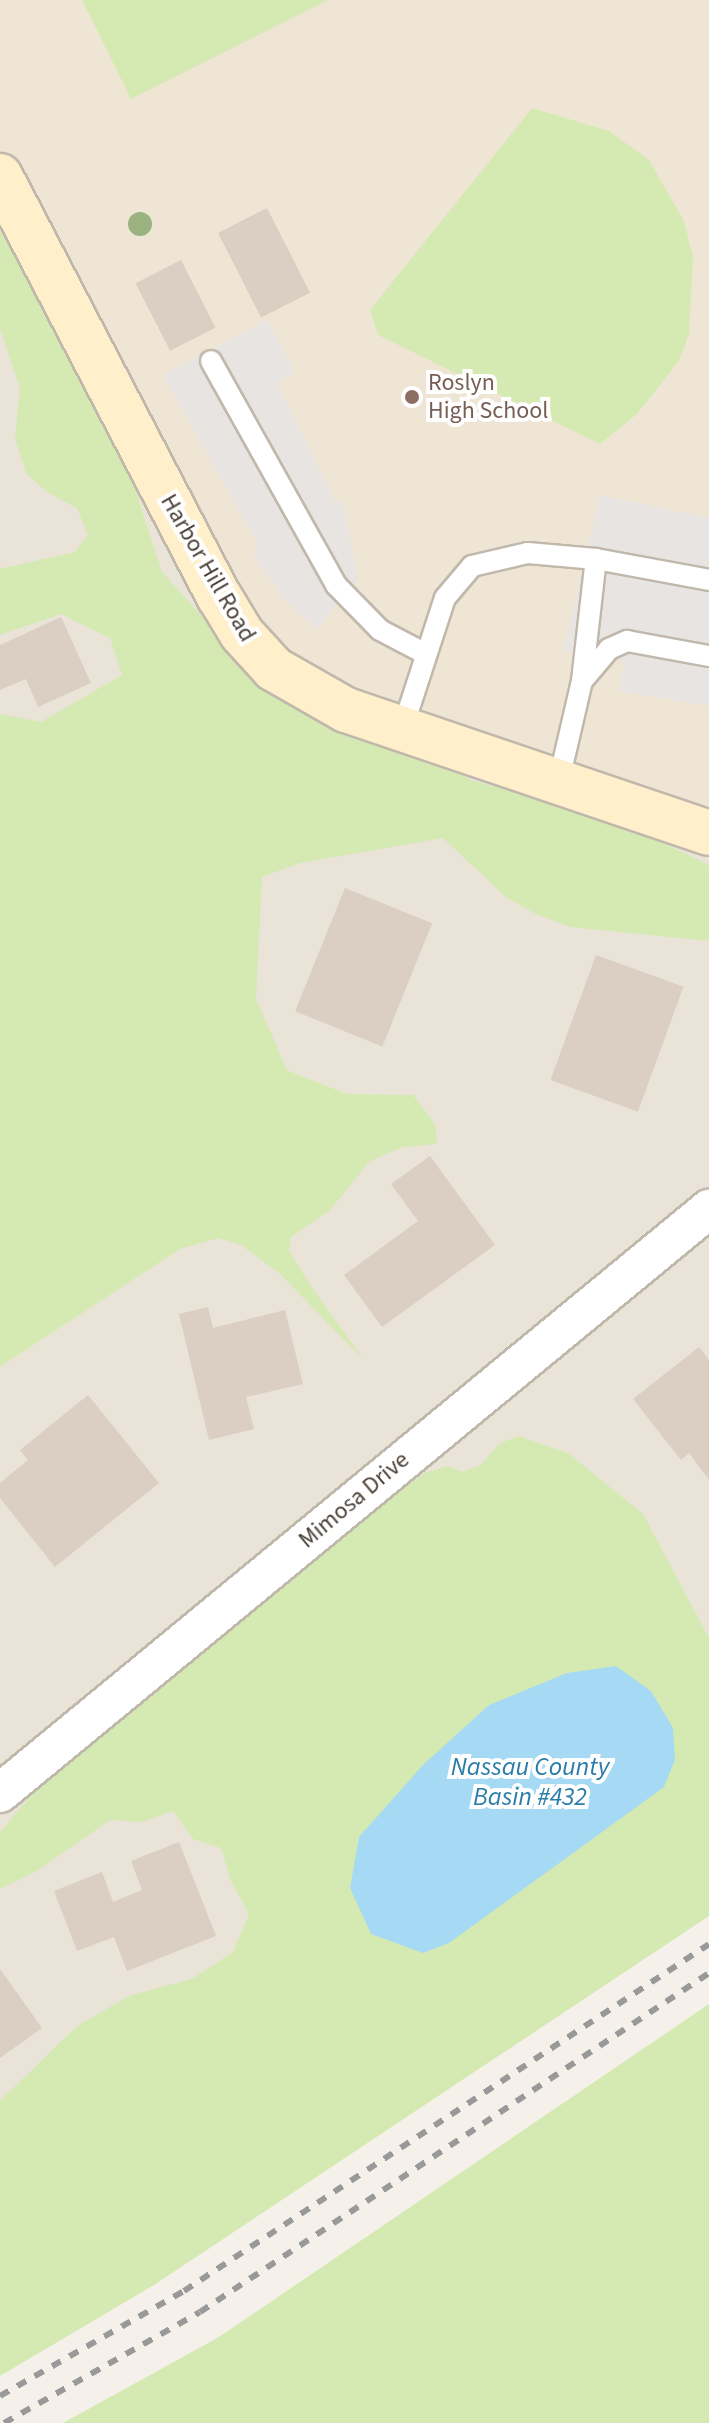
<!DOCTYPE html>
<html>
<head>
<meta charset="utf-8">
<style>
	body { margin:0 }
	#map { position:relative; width:709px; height:2423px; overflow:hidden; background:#f5f1ea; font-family:"Source Sans 3",sans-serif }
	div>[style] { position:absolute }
	.residential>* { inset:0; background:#e9e3d8 }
	.education>* { inset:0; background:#efe5d4 }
	.green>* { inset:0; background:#d5eab2 }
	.parking>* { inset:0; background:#e7e4e2 }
	.water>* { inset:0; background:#a6d9f3 }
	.building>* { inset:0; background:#dacfc2; transform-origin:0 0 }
	.roads { filter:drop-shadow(2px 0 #c1b8ac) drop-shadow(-2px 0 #c1b8ac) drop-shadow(0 2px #c1b8ac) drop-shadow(0 -2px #c1b8ac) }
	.lane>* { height:20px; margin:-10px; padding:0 10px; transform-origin:10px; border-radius:10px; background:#fff }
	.street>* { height:38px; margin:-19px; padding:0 19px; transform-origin:19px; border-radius:19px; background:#fff }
	.secondary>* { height:44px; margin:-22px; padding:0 22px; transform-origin:22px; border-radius:22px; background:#ffefca }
	.rail>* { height:6px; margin-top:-3px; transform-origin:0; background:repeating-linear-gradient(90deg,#999 0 10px,transparent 0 20px) }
	.trees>* { width:24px; height:24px; margin:-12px; border-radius:50%; background:#9ab27f }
	.dots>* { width:22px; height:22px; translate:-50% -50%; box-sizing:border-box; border:4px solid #fff; border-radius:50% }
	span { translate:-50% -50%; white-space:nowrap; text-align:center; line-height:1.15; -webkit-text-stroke:8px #fff; paint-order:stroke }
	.education-label { font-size:24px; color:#785e54 }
	.left { translate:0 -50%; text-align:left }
	.street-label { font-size:24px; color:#4a4138 }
	.water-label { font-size:26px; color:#2a7ca9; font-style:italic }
</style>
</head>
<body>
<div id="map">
	<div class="residential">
		<i style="clip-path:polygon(0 176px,242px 634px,0 936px)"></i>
		<i style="clip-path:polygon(332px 703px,709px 833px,709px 1786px,0 2241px,0 1367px,412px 1096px,346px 1094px,287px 1070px,249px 1035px,204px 871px)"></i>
	</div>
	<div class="education">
		<i style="clip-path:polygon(0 0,709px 0,709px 833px,274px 669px,0 176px)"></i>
	</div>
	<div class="green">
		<i style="clip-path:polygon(82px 0,328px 0,131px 99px)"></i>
		<i style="clip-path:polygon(532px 108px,609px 131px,649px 160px,684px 221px,693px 257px,689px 334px,679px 361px,637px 414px,600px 444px,378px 335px,370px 310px)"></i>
		<i style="clip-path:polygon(0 229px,11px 231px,111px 415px,162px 572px,202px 616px,242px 634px,332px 703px,471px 780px,620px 822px,709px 865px,709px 941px,570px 927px,536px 914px,507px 898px,443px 838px,300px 863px,262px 877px,256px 999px,287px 1070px,347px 1094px,413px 1095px,435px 1124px,437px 1144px,403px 1147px,370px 1161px,330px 1210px,291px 1237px,289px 1250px,308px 1282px,363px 1359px,279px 1273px,241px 1245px,218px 1238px,180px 1249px,0 1367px,0 714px,41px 722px,122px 675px,110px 638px,61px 614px,0 635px,0 569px,75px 552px,88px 535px,77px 508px,48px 493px,26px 473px,15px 438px,20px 389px,0 328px)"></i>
		<i style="clip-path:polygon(518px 1436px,568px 1453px,643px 1514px,709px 1638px,709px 1916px,154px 2285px,0 2376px,0 2101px,77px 2026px,131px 1995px,192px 1979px,233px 1952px,249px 1914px,231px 1881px,221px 1848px,193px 1839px,173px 1811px,142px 1822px,110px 1820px,37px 1871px,0 1889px,0 1832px,111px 1701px,336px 1515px,385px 1501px,427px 1472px,448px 1466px,462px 1472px,481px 1465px,499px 1444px)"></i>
		<i style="clip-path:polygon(709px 2004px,709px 2423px,63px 2423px,219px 2337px)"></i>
	</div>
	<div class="parking">
		<i style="clip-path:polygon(267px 320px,295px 372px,277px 382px,335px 502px,343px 502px,358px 578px,317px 629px,284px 599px,254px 556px,257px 542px,163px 375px)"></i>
		<i style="clip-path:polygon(600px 495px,709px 518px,709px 706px,619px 691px,624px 662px,563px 652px)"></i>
	</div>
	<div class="water">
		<i style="clip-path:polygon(616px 1666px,651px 1691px,673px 1728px,675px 1760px,664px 1787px,449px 1943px,423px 1953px,371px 1934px,350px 1888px,359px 1837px,423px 1765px,489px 1705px,567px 1673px)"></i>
	</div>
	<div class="building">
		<i style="left:267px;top:208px;width:95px;height:55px;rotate:63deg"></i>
		<i style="left:181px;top:260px;width:76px;height:51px;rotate:63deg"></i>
		<i style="clip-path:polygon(61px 617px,91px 683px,38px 707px,26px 679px,0 690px,0 645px)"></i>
		<i style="left:345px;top:888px;width:94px;height:133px;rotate:22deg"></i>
		<i style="left:596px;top:955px;width:93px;height:133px;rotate:20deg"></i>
		<i style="clip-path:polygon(430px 1156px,495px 1245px,382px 1327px,344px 1275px,418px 1221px,391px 1184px)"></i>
		<i style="clip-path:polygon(208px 1307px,213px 1328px,285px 1310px,303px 1384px,246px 1397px,254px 1429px,209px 1440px,179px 1314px)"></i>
		<i style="clip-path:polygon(699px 1347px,709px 1360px,709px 1480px,689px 1453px,681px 1460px,633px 1399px)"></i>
		<i style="clip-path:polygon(88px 1395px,159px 1483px,55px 1567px,0 1498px,0 1483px,28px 1460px,20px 1450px)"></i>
		<i style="clip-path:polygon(179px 1842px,216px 1936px,127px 1971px,114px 1937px,77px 1951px,54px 1891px,102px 1872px,113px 1902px,142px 1890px,131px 1861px)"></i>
		<i style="clip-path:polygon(0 1969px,42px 2028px,0 2058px)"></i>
	</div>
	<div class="roads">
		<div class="lane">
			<i style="left:211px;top:361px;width:257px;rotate:60.8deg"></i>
			<i style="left:336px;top:585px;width:63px;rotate:45.6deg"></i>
			<i style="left:380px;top:630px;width:52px;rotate:27.6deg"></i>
			<i style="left:582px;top:681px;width:42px;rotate:-49.8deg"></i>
			<i style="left:609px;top:649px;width:20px;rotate:-24deg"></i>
			<i style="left:627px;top:641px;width:83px;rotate:10.4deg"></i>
			<i style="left:402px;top:730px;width:139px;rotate:-72deg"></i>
			<i style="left:445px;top:598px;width:42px;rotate:-49.8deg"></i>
			<i style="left:472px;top:566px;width:57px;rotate:-13.1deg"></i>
			<i style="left:528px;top:553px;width:68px;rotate:5deg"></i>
			<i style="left:596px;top:559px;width:115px;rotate:10.5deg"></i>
			<i style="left:558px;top:784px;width:106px;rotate:-76.9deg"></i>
			<i style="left:582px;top:681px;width:123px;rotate:-83.5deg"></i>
		</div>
		<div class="street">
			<i style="left:0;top:1793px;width:919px;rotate:-39.48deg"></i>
		</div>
		<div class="secondary">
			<i style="left:0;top:176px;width:474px;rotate:62.5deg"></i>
			<i style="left:219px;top:596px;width:44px;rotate:58.8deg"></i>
			<i style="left:242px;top:634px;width:47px;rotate:47.6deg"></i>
			<i style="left:274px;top:669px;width:83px;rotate:29.7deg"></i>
			<i style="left:346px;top:710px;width:383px;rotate:18.7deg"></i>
		</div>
	</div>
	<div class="rail">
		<i style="left:0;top:2396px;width:212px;rotate:-29.7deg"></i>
		<i style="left:184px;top:2291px;width:629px;rotate:-33.46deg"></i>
		<i style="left:4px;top:2423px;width:225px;rotate:-29.5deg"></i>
		<i style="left:200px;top:2312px;width:612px;rotate:-33.66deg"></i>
	</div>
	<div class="trees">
		<i style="left:140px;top:224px"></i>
	</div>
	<div class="dots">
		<i style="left:412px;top:397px;background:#8d6e63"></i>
	</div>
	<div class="education-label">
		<span class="left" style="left:428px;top:397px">Roslyn<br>High School</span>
	</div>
	<div class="street-label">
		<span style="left:208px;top:568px;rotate:60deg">Harbor Hill Road</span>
		<span style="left:354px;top:1500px;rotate:-40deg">Mimosa Drive</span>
	</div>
	<div class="water-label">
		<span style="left:530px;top:1782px">Nassau County<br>Basin #432</span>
	</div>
</div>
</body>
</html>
